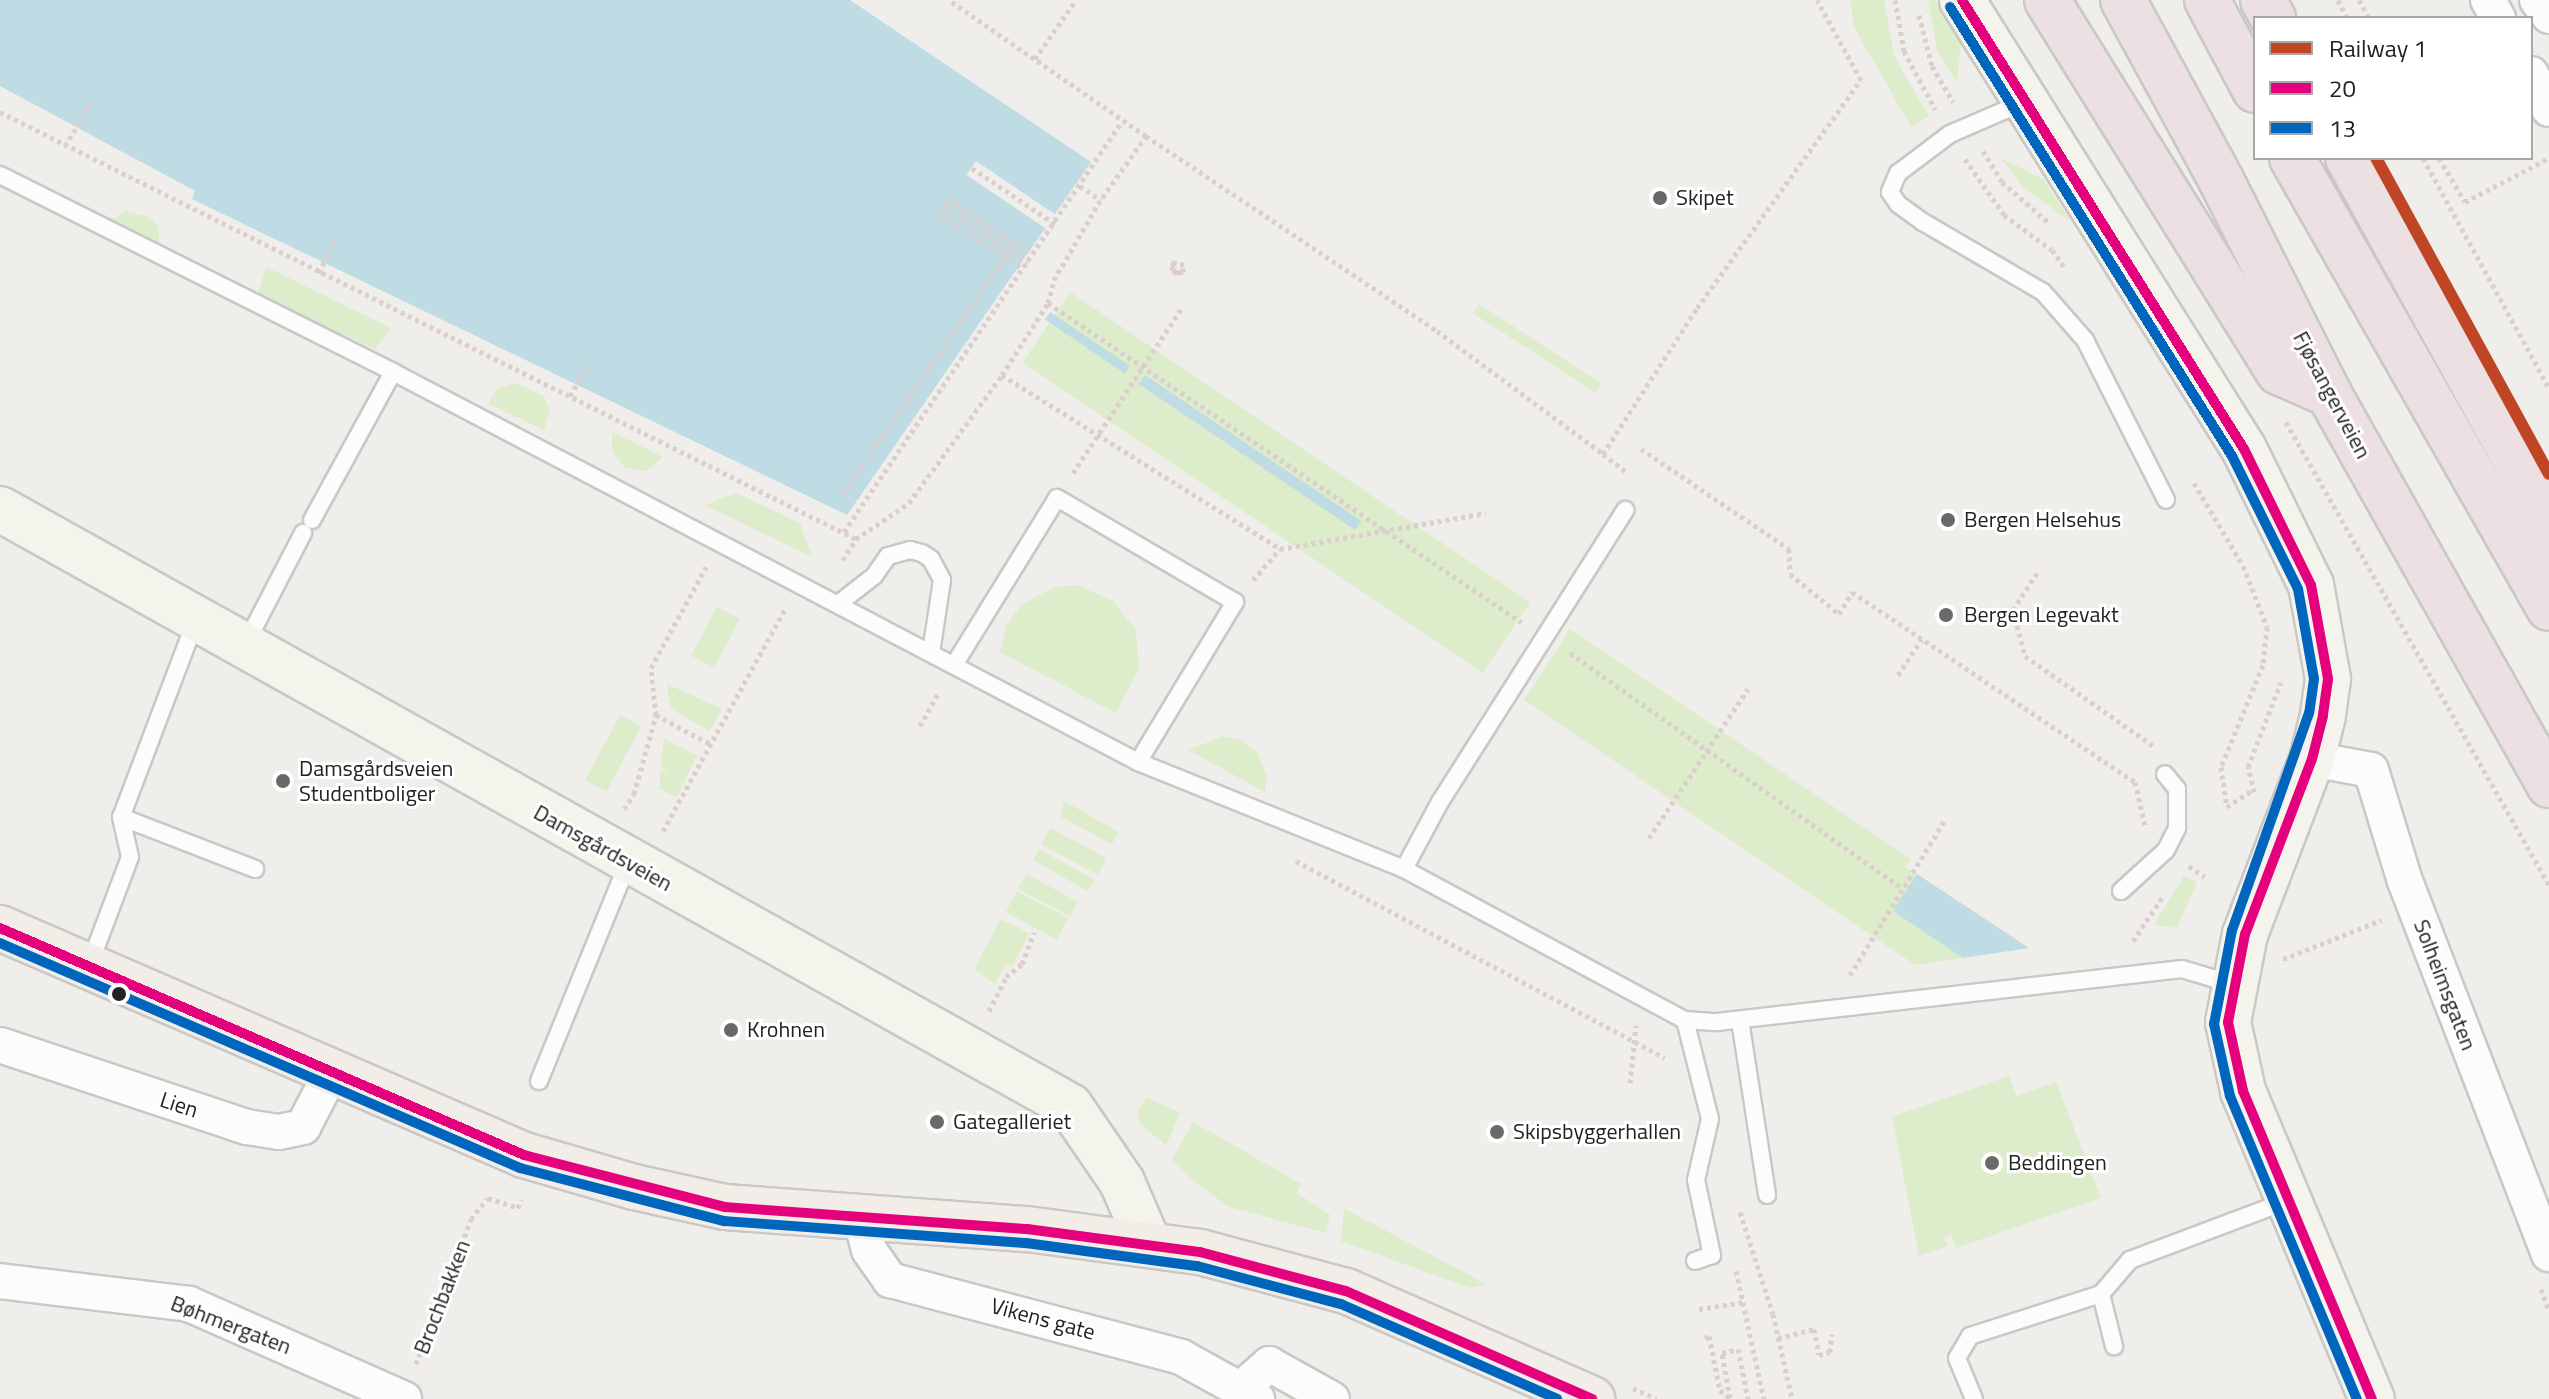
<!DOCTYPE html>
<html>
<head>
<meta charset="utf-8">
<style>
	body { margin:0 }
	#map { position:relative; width:2549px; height:1399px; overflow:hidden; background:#f0eeeb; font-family:"Titillium Web",sans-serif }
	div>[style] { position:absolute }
	.grass>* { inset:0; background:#ddeccb; transform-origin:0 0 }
	.water>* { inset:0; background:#bfdbe3; transform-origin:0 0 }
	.pier>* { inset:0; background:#f0eeeb; transform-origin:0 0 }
	.path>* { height:5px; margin-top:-2.5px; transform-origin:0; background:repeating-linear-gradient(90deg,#dccecd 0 4px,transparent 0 8px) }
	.roads { filter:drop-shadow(2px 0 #c9c8c7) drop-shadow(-2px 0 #c9c8c7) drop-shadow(0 2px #c9c8c7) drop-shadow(0 -2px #c9c8c7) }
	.lane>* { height:16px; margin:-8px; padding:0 8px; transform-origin:8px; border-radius:8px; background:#fdfcfc }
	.street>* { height:34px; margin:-17px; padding:0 17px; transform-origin:17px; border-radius:17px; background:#fdfcfc }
	.secondary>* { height:44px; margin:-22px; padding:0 22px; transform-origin:22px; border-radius:22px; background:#f4f4ed }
	.primary>* { height:44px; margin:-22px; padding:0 22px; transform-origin:22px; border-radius:22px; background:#f3ede7 }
	.highway>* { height:44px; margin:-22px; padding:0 22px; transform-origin:22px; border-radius:22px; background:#ece0e2 }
	.path-bridge>* { height:5px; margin-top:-2.5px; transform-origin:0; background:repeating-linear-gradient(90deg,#dccecd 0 4px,transparent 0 8px) }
	.bus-1>* { height:10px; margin:-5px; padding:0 5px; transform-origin:5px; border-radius:5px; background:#e5007d }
	.bus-2>* { height:10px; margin:-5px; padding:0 5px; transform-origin:5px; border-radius:5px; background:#0065bd }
	.rail-1>* { height:12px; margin:-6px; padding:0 6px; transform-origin:6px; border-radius:6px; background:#bf4525 }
	.dots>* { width:22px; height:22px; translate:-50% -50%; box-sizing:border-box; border:4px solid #fff; border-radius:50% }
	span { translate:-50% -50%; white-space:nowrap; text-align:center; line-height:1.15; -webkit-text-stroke:6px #fff; paint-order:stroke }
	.poi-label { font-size:22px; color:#222 }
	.left { translate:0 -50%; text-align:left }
	.street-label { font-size:22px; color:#222 }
	.legend { position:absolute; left:2253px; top:16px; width:280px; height:144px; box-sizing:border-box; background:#fff; border:2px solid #a7a7a7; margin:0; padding:10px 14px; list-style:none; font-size:24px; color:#222 }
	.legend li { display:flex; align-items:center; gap:16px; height:40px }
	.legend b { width:40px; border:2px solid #a7a7a7 }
</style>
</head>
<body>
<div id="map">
	<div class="grass">
		<i style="clip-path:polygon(1850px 0,1884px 0,1894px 56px,1929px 116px,1911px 127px,1854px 27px)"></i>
		<i style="clip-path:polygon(1928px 0,1936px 0,1961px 42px,1957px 83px,1937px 50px)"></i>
		<i style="clip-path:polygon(2001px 158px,2044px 180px,2071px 222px,2024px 188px)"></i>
		<i style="clip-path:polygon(125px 211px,150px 217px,158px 226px,160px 250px,105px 224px)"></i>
		<i style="clip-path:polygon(266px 267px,391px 328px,375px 349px,257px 296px)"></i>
		<i style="left:1070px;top:292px;width:555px;height:85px;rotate:34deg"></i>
		<i style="left:1479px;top:304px;width:146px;height:11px;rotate:33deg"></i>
		<i style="clip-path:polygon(516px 383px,543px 396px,550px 410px,544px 430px,488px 404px,497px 389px)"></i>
		<i style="clip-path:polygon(612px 432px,663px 457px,646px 471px,625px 468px,612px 452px)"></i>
		<i style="clip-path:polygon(736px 493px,800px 523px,812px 557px,705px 505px)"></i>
		<i style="clip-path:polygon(1076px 585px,1112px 600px,1136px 630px,1139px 669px,1116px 713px,1000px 652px,1007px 625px,1021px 605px,1052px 588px)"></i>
		<i style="left:717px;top:607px;width:26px;height:55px;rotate:28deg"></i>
		<i style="clip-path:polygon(1570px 629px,1911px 859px,1905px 867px,1917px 874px,1894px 911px,1963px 958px,1915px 965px,1524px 700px)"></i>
		<i style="clip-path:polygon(667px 684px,722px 709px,710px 731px,671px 709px)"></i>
		<i style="left:620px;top:715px;width:24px;height:74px;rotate:28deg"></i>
		<i style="clip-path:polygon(1224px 736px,1241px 740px,1258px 753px,1267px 778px,1265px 792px,1188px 750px)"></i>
		<i style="clip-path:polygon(664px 739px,697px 755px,677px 797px,660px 789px,660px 771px,668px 772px,660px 765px)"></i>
		<i style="clip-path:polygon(1064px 801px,1119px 832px,1112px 844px,1061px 817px)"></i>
		<i style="left:1050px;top:828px;width:64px;height:19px;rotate:28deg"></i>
		<i style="left:1039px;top:849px;width:63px;height:13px;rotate:29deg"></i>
		<i style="left:1026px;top:874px;width:59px;height:17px;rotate:28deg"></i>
		<i style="clip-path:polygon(2184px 876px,2197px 882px,2177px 928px,2154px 925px)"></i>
		<i style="left:1017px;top:891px;width:58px;height:24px;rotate:28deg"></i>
		<i style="clip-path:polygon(1001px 919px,1029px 933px,1013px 966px,1006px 963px,995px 984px,974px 969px)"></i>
		<i style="clip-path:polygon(2009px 1076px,2016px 1096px,2056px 1082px,2101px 1198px,1956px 1248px,1951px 1234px,1944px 1237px,1948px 1246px,1919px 1256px,1892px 1117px)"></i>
		<i style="clip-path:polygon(1147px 1097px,1180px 1113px,1166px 1145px,1140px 1124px,1137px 1112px)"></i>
		<i style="clip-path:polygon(1193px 1122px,1301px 1184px,1297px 1193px,1330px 1215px,1326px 1233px,1229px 1207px,1195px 1182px,1172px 1160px)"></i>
		<i style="clip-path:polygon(1344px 1209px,1345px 1209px,1486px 1284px,1470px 1288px,1341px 1241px)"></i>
	</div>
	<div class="water">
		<i style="clip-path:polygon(0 0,850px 0,1091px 162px,847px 515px,192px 199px,195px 191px,0 86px)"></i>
		<i style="left:1050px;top:312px;width:96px;height:9px;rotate:34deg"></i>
		<i style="left:1145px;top:375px;width:261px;height:11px;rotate:34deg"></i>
		<i style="clip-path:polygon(1917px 874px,2029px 948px,1963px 958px,1893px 911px)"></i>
	</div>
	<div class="pier">
		<i style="left:976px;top:161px;width:96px;height:17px;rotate:34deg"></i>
	</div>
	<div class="path">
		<i style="left:1895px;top:0;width:52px;rotate:80deg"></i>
		<i style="left:1904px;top:51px;width:66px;rotate:61.9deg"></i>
		<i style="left:2338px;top:0;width:20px;rotate:63deg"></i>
		<i style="left:2359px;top:0;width:21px;rotate:61deg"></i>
		<i style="left:1919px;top:15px;width:53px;rotate:75.7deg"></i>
		<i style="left:1932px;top:66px;width:42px;rotate:59.7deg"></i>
		<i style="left:1035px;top:59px;width:72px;rotate:-55.2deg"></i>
		<i style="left:0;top:112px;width:957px;rotate:26.51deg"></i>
		<i style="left:1146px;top:136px;width:350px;rotate:33.8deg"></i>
		<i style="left:1437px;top:331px;width:207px;rotate:36.5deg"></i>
		<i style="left:1603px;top:454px;width:174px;rotate:-57.2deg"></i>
		<i style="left:1697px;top:308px;width:281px;rotate:-54.3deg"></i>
		<i style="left:1861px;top:80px;width:91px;rotate:-118.8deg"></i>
		<i style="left:65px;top:146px;width:52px;rotate:-58.5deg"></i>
		<i style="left:1983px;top:151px;width:36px;rotate:58deg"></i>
		<i style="left:2002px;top:182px;width:62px;rotate:41.1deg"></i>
		<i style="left:2423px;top:158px;width:262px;rotate:61.3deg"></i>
		<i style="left:2439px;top:158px;width:51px;rotate:59.4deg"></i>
		<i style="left:2465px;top:202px;width:95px;rotate:-27.6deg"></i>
		<i style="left:1965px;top:159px;width:68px;rotate:55.1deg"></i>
		<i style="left:2004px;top:215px;width:59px;rotate:36.1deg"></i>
		<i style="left:2052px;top:250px;width:22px;rotate:54deg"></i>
		<i style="left:972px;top:168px;width:100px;rotate:34deg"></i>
		<i style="left:1080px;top:186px;width:25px;rotate:34deg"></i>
		<i style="left:947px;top:207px;width:98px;rotate:34.2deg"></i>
		<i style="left:1175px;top:261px;width:4px;rotate:124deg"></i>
		<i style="left:1173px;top:264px;width:2px;rotate:117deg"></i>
		<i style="left:1172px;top:266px;width:4px;rotate:76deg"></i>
		<i style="left:1173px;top:270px;width:3px;rotate:45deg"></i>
		<i style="left:1175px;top:272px;width:2px;rotate:27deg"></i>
		<i style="left:1177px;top:273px;width:2px;rotate:-27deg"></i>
		<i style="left:1179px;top:272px;width:4px"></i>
		<i style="left:1183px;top:272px;width:7px;rotate:-82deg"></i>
		<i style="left:1184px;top:265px;width:10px;rotate:-163deg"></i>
		<i style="left:1174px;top:262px;width:8px;rotate:90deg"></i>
		<i style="left:1174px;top:270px;width:2px;rotate:63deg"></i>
		<i style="left:1175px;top:272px;width:2px"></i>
		<i style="left:1177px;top:272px;width:2px;rotate:27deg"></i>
		<i style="left:1179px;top:273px;width:1px;rotate:90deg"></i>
		<i style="left:1020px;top:267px;width:96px;rotate:-146.5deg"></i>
		<i style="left:940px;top:214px;width:17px;rotate:-57deg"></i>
		<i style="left:949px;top:200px;width:96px;rotate:33.5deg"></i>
		<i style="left:319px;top:273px;width:39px;rotate:-66deg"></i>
		<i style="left:1048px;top:303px;width:571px;rotate:34deg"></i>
		<i style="left:1002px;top:375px;width:328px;rotate:32deg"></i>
		<i style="left:570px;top:396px;width:37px;rotate:-59deg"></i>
		<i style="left:2286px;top:422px;width:532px;rotate:60.4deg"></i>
		<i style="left:1641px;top:449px;width:179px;rotate:34deg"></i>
		<i style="left:1789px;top:549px;width:25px;rotate:88deg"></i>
		<i style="left:1790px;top:574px;width:63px;rotate:39.2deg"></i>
		<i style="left:1839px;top:614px;width:26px;rotate:-59deg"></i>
		<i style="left:1852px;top:592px;width:341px;rotate:33.9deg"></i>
		<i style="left:2135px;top:782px;width:45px;rotate:77.2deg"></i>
		<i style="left:1603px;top:454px;width:29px;rotate:38deg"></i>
		<i style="left:1073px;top:473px;width:196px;rotate:-56.6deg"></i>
		<i style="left:2194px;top:483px;width:96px;rotate:59.4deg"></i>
		<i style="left:2243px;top:566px;width:66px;rotate:68.5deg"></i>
		<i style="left:2267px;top:627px;width:38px;rotate:96deg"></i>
		<i style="left:2263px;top:665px;width:110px;rotate:112.4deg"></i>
		<i style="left:2221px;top:767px;width:40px;rotate:81.5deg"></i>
		<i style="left:2227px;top:807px;width:30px;rotate:-34deg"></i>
		<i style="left:844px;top:493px;width:261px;rotate:-55.8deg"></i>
		<i style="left:844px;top:532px;width:496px;rotate:-55.9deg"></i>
		<i style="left:843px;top:560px;width:25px;rotate:-58deg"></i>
		<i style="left:856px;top:539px;width:64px;rotate:-34.2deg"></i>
		<i style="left:909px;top:503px;width:158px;rotate:-54deg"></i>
		<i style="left:1002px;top:375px;width:85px;rotate:-57.4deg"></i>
		<i style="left:1048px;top:303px;width:24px;rotate:-75deg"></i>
		<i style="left:1054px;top:280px;width:88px;rotate:-59.9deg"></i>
		<i style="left:1098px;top:204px;width:83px;rotate:-54.8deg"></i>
		<i style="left:1146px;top:136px;width:239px;rotate:-145.4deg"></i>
		<i style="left:2037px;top:573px;width:44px;rotate:123deg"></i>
		<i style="left:2013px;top:610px;width:48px;rotate:75.4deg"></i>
		<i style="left:2025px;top:656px;width:159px;rotate:35deg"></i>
		<i style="left:1253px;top:580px;width:41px;rotate:-48.9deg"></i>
		<i style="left:1280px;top:549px;width:209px;rotate:-9.9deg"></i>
		<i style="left:1570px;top:653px;width:408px;rotate:35.3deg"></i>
		<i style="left:1898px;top:675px;width:43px;rotate:-56.3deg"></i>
		<i style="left:656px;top:715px;width:64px;rotate:28.2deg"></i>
		<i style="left:920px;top:726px;width:39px;rotate:-61deg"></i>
		<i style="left:2254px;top:792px;width:26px;rotate:-103deg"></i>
		<i style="left:2248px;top:767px;width:91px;rotate:-68.8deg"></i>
		<i style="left:624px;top:809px;width:18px;rotate:-56deg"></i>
		<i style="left:634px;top:794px;width:82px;rotate:-74.4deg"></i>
		<i style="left:656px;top:715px;width:47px;rotate:-96.1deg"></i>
		<i style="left:651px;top:668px;width:115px;rotate:-61.4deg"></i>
		<i style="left:663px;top:831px;width:253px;rotate:-61.2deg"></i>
		<i style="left:1649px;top:838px;width:179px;rotate:-56.4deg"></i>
		<i style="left:1296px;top:861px;width:418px;rotate:28.1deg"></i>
		<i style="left:2189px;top:866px;width:19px;rotate:35deg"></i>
		<i style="left:2133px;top:941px;width:55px;rotate:-56deg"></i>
		<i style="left:2283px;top:959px;width:106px;rotate:-21.5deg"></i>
		<i style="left:1850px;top:975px;width:182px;rotate:-58.5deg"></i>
		<i style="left:989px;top:1011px;width:38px;rotate:-63deg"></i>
		<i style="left:1006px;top:977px;width:21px;rotate:-39deg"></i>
		<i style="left:1022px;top:964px;width:34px;rotate:-69deg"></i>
		<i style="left:1630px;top:1083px;width:58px;rotate:-84.1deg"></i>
		<i style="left:1740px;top:1212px;width:107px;rotate:72.1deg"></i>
		<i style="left:1773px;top:1314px;width:87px;rotate:77.4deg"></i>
		<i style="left:1736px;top:1271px;width:131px;rotate:77.7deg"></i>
		<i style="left:2541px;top:1289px;width:23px;rotate:70deg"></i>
		<i style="left:1699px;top:1309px;width:47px;rotate:-8.7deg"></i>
		<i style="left:1705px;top:1338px;width:4px;rotate:-27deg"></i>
		<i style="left:1709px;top:1336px;width:55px;rotate:78.5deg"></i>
		<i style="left:1720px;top:1390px;width:13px;rotate:39deg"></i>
		<i style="left:1730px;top:1398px;width:46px;rotate:-100.1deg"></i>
		<i style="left:1722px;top:1353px;width:16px;rotate:-14deg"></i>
		<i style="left:1738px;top:1349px;width:51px;rotate:78.7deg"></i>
		<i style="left:1778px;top:1338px;width:37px;rotate:-14deg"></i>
		<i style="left:1814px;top:1329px;width:26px;rotate:79deg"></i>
		<i style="left:1819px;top:1355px;width:11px;rotate:-15deg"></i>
		<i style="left:1830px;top:1352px;width:18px;rotate:-84deg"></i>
		<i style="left:416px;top:1364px;width:155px;rotate:-69.2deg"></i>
		<i style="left:471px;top:1219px;width:27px;rotate:-51deg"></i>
		<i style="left:488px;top:1198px;width:32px;rotate:18deg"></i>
		<i style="left:518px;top:1208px;width:9px;rotate:-69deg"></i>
		<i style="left:1633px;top:1388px;width:26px;rotate:25deg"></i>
	</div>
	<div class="roads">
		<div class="lane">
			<i style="left:2024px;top:102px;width:81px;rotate:156.6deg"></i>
			<i style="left:1950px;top:134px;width:65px;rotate:143.1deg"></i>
			<i style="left:1898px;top:173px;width:21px;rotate:113deg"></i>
			<i style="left:1890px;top:192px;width:14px;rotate:56deg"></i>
			<i style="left:1898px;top:204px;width:31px;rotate:36deg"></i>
			<i style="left:1923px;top:222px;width:139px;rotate:30.3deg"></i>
			<i style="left:2043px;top:292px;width:64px;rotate:48.8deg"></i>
			<i style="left:2085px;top:340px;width:179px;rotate:63.1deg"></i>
			<i style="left:0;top:175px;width:440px;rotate:26.6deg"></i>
			<i style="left:393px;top:372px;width:841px;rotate:27.63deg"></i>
			<i style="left:1138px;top:762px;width:287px;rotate:21.9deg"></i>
			<i style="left:1404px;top:869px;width:319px;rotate:28.3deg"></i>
			<i style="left:1685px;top:1020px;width:32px;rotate:4deg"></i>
			<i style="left:1717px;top:1022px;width:468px;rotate:-6.5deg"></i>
			<i style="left:2182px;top:969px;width:52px;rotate:16.7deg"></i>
			<i style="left:312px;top:520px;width:169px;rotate:-61.3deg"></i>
			<i style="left:838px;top:604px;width:46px;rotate:-37.9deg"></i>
			<i style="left:874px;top:576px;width:24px;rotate:-55deg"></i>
			<i style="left:888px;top:556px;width:23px;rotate:-15deg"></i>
			<i style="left:910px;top:550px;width:12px;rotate:14deg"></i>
			<i style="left:922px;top:553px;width:11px;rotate:34deg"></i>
			<i style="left:931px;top:559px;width:24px;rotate:62deg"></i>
			<i style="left:942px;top:580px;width:74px;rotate:98.6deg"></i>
			<i style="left:196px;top:620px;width:211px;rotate:110.8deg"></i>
			<i style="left:121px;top:817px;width:144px;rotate:21.2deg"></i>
			<i style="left:246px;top:643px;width:124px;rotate:-62.6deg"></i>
			<i style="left:954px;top:665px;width:196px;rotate:-58.3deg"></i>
			<i style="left:1057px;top:498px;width:206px;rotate:30.3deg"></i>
			<i style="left:1235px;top:602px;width:187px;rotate:121.2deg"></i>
			<i style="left:1404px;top:869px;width:76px;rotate:-61.8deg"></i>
			<i style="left:1440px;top:802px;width:346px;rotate:-57.6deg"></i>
			<i style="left:2121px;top:891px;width:61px;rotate:-42.3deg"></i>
			<i style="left:2166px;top:850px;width:25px;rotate:-63deg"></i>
			<i style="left:2177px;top:828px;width:39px;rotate:-90deg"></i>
			<i style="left:2177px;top:789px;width:19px;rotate:-129deg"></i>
			<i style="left:90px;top:963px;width:113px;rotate:-69.3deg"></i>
			<i style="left:130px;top:857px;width:41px;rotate:-102.7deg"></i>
			<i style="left:1685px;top:1020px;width:102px;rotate:75.8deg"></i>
			<i style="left:1710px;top:1119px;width:63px;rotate:102.9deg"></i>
			<i style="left:1696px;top:1180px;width:77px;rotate:78deg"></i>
			<i style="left:1712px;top:1255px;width:18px;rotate:161deg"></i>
			<i style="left:1740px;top:1020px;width:177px;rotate:81.2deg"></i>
			<i style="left:539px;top:1081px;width:228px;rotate:-67.8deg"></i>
			<i style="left:2101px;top:1294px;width:54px;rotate:76deg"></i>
			<i style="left:1974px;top:1399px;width:44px;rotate:-112.5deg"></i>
			<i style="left:1957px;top:1358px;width:26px;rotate:-59deg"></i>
			<i style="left:1970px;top:1336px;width:138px;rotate:-17.8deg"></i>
			<i style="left:2101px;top:1294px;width:45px;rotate:-49.5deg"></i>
			<i style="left:2130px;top:1260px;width:168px;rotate:-20.6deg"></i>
		</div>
		<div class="street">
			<i style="left:2488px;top:0;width:21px;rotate:61deg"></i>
			<i style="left:2537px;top:0;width:20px;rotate:53deg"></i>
			<i style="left:2531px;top:74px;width:39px;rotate:63deg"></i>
			<i style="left:2312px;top:759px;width:60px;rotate:10.6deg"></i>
			<i style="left:2371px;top:770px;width:116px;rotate:73deg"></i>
			<i style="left:2405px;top:881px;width:400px;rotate:68.9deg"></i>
			<i style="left:0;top:1045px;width:260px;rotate:18.4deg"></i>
			<i style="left:247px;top:1127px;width:32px;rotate:9deg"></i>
			<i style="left:279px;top:1132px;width:25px;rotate:-12deg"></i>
			<i style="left:303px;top:1127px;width:61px;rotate:-62.6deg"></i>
			<i style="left:860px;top:1216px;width:35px;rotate:75deg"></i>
			<i style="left:869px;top:1250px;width:37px;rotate:55deg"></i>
			<i style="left:890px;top:1280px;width:301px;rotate:14.8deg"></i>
			<i style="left:1181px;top:1357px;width:87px;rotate:28.9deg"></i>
			<i style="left:0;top:1281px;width:190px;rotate:6.9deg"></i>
			<i style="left:189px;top:1304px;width:235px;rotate:23.8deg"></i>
			<i style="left:1243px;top:1387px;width:35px;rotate:-41deg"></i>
			<i style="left:1269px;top:1364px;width:72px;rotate:29.1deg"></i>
		</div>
		<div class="secondary">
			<i style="left:1962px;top:0;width:530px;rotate:57.87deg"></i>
			<i style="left:2244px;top:449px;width:152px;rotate:63.8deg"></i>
			<i style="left:2311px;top:585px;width:96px;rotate:79.7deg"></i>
			<i style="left:2328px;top:679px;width:37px;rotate:98deg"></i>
			<i style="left:2323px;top:716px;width:44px;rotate:104.3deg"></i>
			<i style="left:2312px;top:759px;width:187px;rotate:110.9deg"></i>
			<i style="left:2245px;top:934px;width:90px;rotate:100.9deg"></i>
			<i style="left:2228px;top:1022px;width:71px;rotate:77.7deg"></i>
			<i style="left:2243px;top:1091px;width:334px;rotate:67.3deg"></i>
			<i style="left:0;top:509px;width:1225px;rotate:29.16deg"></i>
			<i style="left:1070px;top:1106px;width:92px;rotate:55.6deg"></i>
			<i style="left:1122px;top:1182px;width:65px;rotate:66.6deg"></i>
		</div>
		<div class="primary">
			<i style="left:0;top:928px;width:571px;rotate:23.42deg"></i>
			<i style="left:524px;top:1155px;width:115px;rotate:16.2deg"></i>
			<i style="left:634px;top:1187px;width:93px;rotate:12.4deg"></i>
			<i style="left:725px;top:1207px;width:303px;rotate:4.2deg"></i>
			<i style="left:1027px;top:1229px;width:175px;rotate:7.6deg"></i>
			<i style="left:1200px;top:1252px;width:151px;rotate:15deg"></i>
			<i style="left:1346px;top:1291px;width:269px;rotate:23.7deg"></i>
		</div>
		<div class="highway">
			<i style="left:2047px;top:0;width:438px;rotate:58.1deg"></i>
			<i style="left:2279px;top:372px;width:55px;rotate:23.7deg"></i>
			<i style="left:2123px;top:0;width:205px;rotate:61.4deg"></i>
			<i style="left:2221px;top:180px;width:240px;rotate:63.2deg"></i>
			<i style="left:2329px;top:394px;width:449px;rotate:60.6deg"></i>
			<i style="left:2207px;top:0;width:102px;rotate:61.9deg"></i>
			<i style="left:2263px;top:0;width:21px;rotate:61deg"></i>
			<i style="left:2292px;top:158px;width:518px;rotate:60.27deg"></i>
			<i style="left:2348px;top:158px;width:406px;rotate:61deg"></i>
			<i style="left:2545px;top:513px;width:78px;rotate:94.4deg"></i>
		</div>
	</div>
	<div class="path-bridge">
		<i style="left:991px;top:277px;width:33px;rotate:-55deg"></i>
	</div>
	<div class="bus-1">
		<i style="left:1962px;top:0;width:530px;rotate:57.87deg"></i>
		<i style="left:2244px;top:449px;width:152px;rotate:63.8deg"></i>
		<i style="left:2311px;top:585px;width:96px;rotate:79.7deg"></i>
		<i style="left:2328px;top:679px;width:37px;rotate:98deg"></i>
		<i style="left:2323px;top:716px;width:44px;rotate:104.3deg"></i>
		<i style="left:2312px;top:759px;width:187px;rotate:110.9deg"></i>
		<i style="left:2245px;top:934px;width:90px;rotate:100.9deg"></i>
		<i style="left:2228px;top:1022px;width:71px;rotate:77.7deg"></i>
		<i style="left:2243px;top:1091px;width:334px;rotate:67.3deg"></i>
		<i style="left:0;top:928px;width:571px;rotate:23.42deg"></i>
		<i style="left:524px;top:1155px;width:208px;rotate:14.5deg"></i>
		<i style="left:725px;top:1207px;width:303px;rotate:4.2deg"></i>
		<i style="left:1027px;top:1229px;width:175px;rotate:7.6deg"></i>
		<i style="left:1200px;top:1252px;width:151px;rotate:15deg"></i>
		<i style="left:1346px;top:1291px;width:269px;rotate:23.7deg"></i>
	</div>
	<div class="bus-2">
		<i style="left:1950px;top:7px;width:530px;rotate:57.87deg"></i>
		<i style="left:2232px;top:456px;width:148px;rotate:63.6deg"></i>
		<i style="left:2298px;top:589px;width:91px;rotate:79.9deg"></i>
		<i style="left:2314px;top:679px;width:34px;rotate:98deg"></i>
		<i style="left:2309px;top:713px;width:230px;rotate:109.5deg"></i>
		<i style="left:2232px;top:930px;width:96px;rotate:100.8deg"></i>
		<i style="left:2214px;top:1024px;width:74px;rotate:77.5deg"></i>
		<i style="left:2230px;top:1096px;width:329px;rotate:67.3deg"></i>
		<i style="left:0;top:943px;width:567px;rotate:23.4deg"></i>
		<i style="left:520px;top:1168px;width:211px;rotate:14.6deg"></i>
		<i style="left:724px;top:1221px;width:303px;rotate:4.2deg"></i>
		<i style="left:1026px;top:1243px;width:173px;rotate:7.7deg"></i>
		<i style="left:1197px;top:1266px;width:149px;rotate:14.8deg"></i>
		<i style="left:1341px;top:1304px;width:236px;rotate:23.7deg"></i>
	</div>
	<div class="rail-1">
		<i style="left:2376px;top:158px;width:360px;rotate:61.3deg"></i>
	</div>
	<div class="dots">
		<i style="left:1660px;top:198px;background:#6a6968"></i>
		<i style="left:1948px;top:520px;background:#6a6968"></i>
		<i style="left:1946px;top:615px;background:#6a6968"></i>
		<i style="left:283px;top:781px;background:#6a6968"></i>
		<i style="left:119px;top:994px;background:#222"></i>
		<i style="left:731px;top:1030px;background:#6a6968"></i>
		<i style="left:937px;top:1122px;background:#6a6968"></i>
		<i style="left:1497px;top:1132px;background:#6a6968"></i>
		<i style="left:1992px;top:1163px;background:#6a6968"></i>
	</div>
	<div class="poi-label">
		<span class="left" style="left:1676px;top:198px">Skipet</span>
		<span class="left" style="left:1964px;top:520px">Bergen Helsehus</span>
		<span class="left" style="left:1964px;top:615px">Bergen Legevakt</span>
		<span class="left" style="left:299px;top:781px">Damsgårdsveien<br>Studentboliger</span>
		<span class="left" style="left:747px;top:1030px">Krohnen</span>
		<span class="left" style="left:953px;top:1122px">Gategalleriet</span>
		<span class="left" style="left:1513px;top:1132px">Skipsbyggerhallen</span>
		<span class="left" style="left:2008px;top:1163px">Beddingen</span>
	</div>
	<div class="street-label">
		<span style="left:2332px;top:395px;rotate:62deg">Fjøsangerveien</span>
		<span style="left:603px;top:848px;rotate:29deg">Damsgårdsveien</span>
		<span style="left:2445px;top:985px;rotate:69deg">Solheimsgaten</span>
		<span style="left:179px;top:1105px;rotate:18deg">Lien</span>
		<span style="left:442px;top:1297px;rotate:-69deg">Brochbakken</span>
		<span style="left:1043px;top:1319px;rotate:15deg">Vikens gate</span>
		<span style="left:231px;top:1325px;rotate:21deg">Bøhmergaten</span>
	</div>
	<ul class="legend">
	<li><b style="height:10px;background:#bf4525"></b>Railway 1</li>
	<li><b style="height:10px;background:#e5007d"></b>20</li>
	<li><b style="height:10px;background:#0065bd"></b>13</li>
	</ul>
</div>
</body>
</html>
